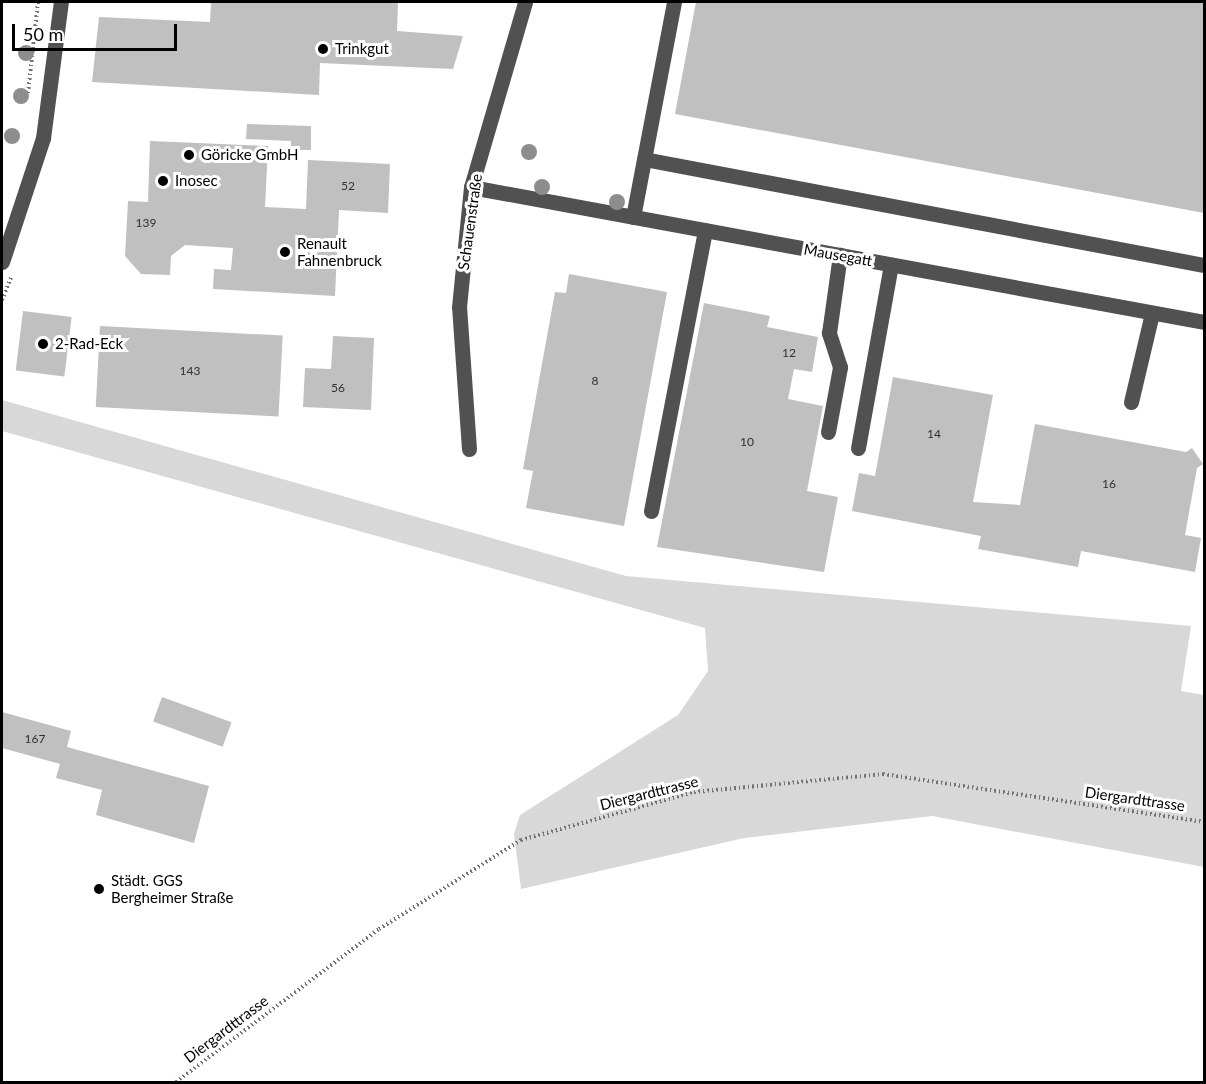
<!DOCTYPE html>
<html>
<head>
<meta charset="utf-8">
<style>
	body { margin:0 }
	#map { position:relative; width:1206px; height:1084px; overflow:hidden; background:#fff; font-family:Lato,sans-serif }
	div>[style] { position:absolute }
	.green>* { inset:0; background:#d8d8d8 }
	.building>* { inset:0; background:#c0c0c0; transform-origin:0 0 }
	.path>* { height:4px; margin-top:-2px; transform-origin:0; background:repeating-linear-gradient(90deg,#737373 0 1.5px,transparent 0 4.5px) }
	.minor>* { height:15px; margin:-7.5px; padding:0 7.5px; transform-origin:7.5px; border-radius:7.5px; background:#515151 }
	.trees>* { width:16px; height:16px; margin:-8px; border-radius:50%; background:#8d8d8d }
	.dots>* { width:16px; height:16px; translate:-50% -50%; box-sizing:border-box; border:3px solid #fff; border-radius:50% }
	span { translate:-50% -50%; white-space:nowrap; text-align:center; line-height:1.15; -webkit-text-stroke:6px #fff; paint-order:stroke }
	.number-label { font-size:12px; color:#303030 }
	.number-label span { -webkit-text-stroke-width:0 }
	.poi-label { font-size:15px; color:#000 }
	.left { translate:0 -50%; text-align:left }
	.street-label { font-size:15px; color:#000 }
	.frame { position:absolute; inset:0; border:3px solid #000; pointer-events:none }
	.scale { position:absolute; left:12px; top:24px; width:165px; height:27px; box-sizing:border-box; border:3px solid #000; border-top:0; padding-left:8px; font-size:18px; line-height:21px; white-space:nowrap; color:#000; -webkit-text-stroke:4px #fff; paint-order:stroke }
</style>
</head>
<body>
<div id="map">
	<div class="green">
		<i style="clip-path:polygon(2px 400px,626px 576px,1191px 626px,1181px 691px,1204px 695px,1204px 867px,932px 816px,744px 838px,521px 889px,514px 834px,520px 815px,678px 715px,708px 671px,705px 628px,2px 431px)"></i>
	</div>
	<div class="building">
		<i style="clip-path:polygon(211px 2px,398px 2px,397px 31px,463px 36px,453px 69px,320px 63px,319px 95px,92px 82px,99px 17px,210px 22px)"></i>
		<i style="clip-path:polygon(696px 2px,1204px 2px,1204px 213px,675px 114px)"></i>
		<i style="clip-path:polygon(247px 124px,311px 126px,311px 150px,291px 150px,291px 141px,246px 139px)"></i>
		<i style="clip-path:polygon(150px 141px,268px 146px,265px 207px,306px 209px,308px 160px,390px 164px,388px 213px,339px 210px,335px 296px,213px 289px,214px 269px,231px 270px,233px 248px,185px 245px,171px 256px,170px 275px,141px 274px,125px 256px,128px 201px,148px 202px)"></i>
		<i style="clip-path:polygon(569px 274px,667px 292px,624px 526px,526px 508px,533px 471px,523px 469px,555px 292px,566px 293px)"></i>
		<i style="clip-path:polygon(704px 303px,770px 316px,767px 327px,818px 337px,812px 372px,794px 369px,788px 399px,823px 406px,807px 491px,838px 497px,824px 572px,657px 547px)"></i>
		<i style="left:23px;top:311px;width:49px;height:60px;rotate:7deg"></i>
		<i style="left:100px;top:326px;width:183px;height:81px;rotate:3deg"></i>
		<i style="clip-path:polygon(333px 336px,374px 338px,371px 410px,303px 407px,305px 368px,331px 369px)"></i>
		<i style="clip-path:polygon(893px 377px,993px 395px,973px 502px,1020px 505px,1035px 424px,1186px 452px,1192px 448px,1203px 464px,1197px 468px,1185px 535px,1201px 538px,1195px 572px,1081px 551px,1078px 567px,978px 549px,981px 536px,852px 511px,859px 473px,875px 476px)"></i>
		<i style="left:162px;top:697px;width:74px;height:26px;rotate:20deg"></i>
		<i style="clip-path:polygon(2px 712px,71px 731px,67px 747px,209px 786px,194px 843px,96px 815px,102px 790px,56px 778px,60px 764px,2px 748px)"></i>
	</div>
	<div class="path">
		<i style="left:28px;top:93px;width:92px;rotate:-83.7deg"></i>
		<i style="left:2px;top:300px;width:24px;rotate:-68deg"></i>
		<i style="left:176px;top:1082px;width:254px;rotate:-37deg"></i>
		<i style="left:379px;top:929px;width:168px;rotate:-32.1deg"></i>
		<i style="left:521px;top:840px;width:180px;rotate:-15.5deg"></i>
		<i style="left:694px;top:792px;width:190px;rotate:-5.4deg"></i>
		<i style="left:883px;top:774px;width:325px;rotate:8.5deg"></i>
	</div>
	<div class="minor">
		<i style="left:644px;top:159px;width:570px;rotate:10.72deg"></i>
		<i style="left:471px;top:187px;width:745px;rotate:10.44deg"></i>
		<i style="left:633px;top:217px;width:219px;rotate:-79.2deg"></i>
		<i style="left:2px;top:262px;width:131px;rotate:-71.7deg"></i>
		<i style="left:43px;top:138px;width:137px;rotate:-82.5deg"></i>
		<i style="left:1131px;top:402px;width:91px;rotate:-76.7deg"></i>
		<i style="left:828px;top:432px;width:66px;rotate:-79.5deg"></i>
		<i style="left:840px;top:367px;width:36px;rotate:-108deg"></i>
		<i style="left:829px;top:333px;width:79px;rotate:-82deg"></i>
		<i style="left:858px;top:448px;width:186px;rotate:-79.8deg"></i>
		<i style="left:469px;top:449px;width:142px;rotate:-94deg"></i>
		<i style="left:459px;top:307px;width:121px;rotate:-84.3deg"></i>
		<i style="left:471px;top:187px;width:193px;rotate:-73.7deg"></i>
		<i style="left:651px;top:511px;width:286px;rotate:-79.1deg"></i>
	</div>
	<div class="trees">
		<i style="left:26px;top:53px"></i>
		<i style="left:21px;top:96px"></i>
		<i style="left:12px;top:136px"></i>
		<i style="left:529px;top:152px"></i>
		<i style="left:542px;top:187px"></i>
		<i style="left:617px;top:202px"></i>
	</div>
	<div class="dots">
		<i style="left:323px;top:49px;background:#000"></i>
		<i style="left:189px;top:155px;background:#000"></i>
		<i style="left:163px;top:181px;background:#000"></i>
		<i style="left:285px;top:252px;background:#000"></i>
		<i style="left:43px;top:344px;background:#000"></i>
		<i style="left:99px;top:889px;background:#000"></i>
	</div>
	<div class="number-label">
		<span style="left:348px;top:186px">52</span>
		<span style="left:146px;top:223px">139</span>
		<span style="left:789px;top:353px">12</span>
		<span style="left:190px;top:371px">143</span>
		<span style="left:595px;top:381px">8</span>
		<span style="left:338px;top:388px">56</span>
		<span style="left:934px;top:434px">14</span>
		<span style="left:747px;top:442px">10</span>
		<span style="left:1109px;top:484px">16</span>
		<span style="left:35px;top:739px">167</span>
	</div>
	<div class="poi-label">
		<span class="left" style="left:335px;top:49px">Trinkgut</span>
		<span class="left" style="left:201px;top:155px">Göricke GmbH</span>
		<span class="left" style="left:175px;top:181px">Inosec</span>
		<span class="left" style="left:297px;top:252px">Renault<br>Fahnenbruck</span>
		<span class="left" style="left:55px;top:344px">2-Rad-Eck</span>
		<span class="left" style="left:111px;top:889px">Städt. GGS<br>Bergheimer Straße</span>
	</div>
	<div class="street-label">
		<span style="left:470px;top:222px;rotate:-82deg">Schauenstraße</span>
		<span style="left:838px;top:255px;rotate:10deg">Mausegatt</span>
		<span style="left:649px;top:793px;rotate:-14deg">Diergardttrasse</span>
		<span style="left:1135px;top:799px;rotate:8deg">Diergardttrasse</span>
		<span style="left:226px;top:1029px;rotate:-37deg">Diergardttrasse</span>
	</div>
	<div class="frame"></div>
	<div class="scale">50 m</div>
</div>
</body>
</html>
